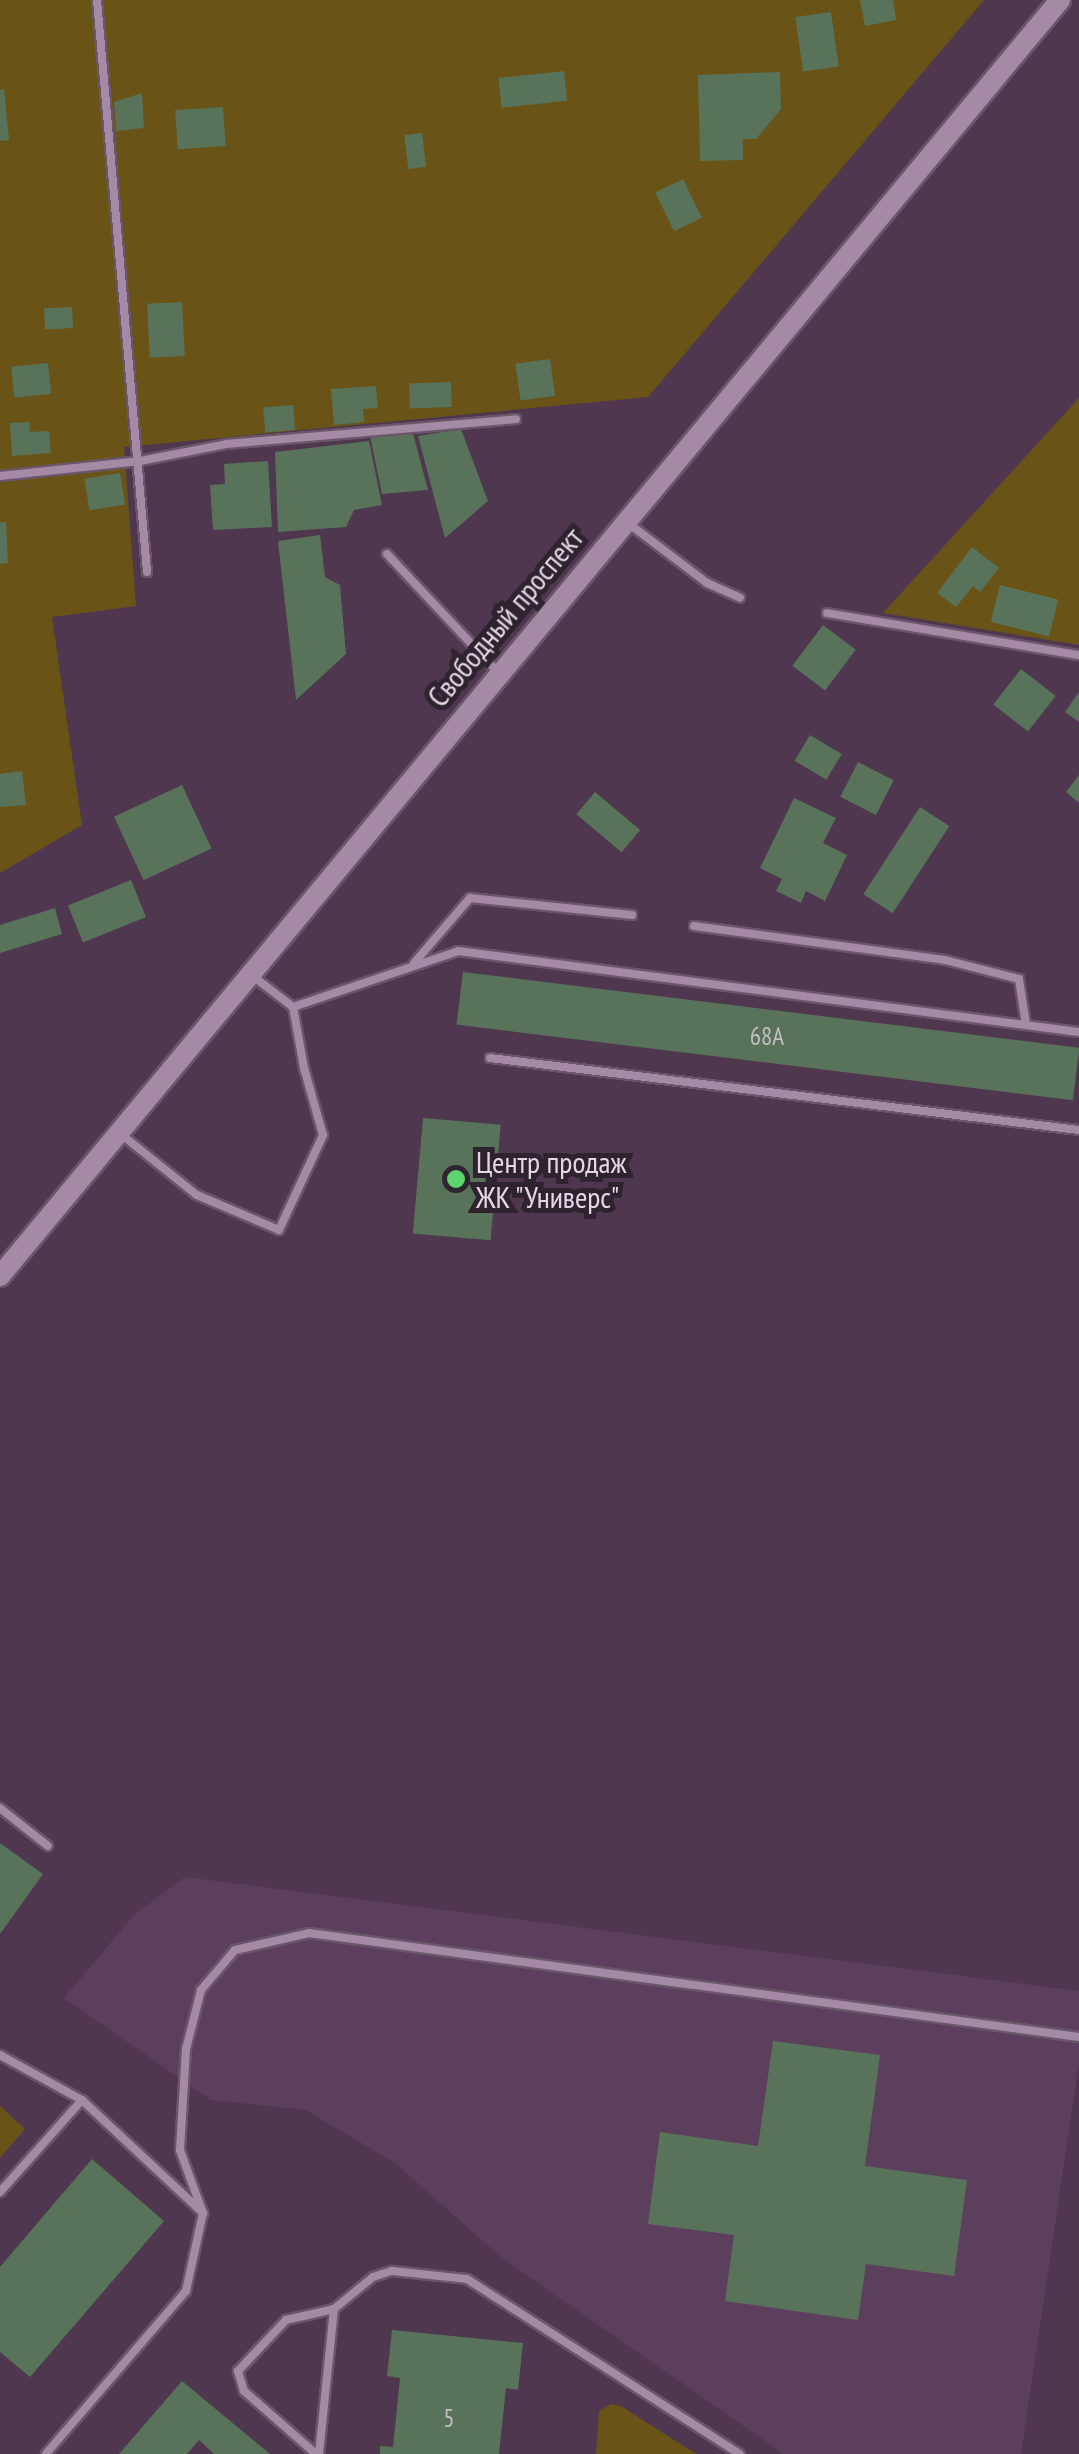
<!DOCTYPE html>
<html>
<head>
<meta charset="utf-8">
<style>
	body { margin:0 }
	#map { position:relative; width:1079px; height:2454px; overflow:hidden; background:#4f374f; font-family:"PT Sans Narrow",sans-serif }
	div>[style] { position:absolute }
	.built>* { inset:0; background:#5c3f5d }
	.green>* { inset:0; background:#6a5317 }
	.building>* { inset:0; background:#58735a; transform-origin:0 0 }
	.roads { filter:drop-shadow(2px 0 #695669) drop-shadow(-2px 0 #695669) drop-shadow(0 2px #695669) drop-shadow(0 -2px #695669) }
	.service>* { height:8px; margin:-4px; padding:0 4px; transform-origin:4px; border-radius:4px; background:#a58aa5 }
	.secondary>* { height:20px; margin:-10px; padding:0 10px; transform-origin:10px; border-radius:10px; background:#a58aa5 }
	.dots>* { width:28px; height:28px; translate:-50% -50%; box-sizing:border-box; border:5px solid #2e232e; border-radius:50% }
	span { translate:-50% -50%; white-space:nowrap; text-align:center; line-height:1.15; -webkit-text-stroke:10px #2e232e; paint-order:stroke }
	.number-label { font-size:25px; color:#c2bec2 }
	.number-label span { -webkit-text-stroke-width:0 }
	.street-label { font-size:30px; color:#e6d7e5 }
	.poi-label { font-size:30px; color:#e6d7e5 }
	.left { translate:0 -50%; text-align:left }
</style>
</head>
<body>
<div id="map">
	<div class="built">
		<i style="clip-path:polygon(185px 1877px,1079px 1991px,1079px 2063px,1021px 2454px,784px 2454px,502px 2258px,395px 2163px,306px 2110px,211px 2100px,64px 1998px,134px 1915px)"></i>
	</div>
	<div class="green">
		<i style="clip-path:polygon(0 0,984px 0,648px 397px,124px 447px,136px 606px,52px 617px,82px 825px,0 873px)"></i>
		<i style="clip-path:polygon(1079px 398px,1079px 645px,883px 613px)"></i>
		<i style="clip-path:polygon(0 2106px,25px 2129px,0 2158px)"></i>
		<i style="clip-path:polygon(611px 2404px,621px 2406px,696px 2454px,596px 2454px,599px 2411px)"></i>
	</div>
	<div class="building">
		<i style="clip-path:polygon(860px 0,893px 0,896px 20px,865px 26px)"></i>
		<i style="left:831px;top:12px;width:55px;height:36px;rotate:82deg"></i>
		<i style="left:564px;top:71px;width:30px;height:66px;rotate:84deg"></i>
		<i style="clip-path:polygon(780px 72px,781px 109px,756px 139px,743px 139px,743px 160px,700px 161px,698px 75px)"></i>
		<i style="clip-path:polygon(4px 89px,9px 140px,0 141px,0 90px)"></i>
		<i style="clip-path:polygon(142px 93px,144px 128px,116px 131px,114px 102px)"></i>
		<i style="left:223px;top:107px;width:39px;height:48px;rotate:86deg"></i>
		<i style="left:422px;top:133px;width:34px;height:18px;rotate:83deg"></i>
		<i style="left:683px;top:179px;width:43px;height:31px;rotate:64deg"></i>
		<i style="left:182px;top:302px;width:54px;height:35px;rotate:87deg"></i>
		<i style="left:72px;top:307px;width:21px;height:28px;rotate:87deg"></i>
		<i style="left:550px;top:359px;width:37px;height:35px;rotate:82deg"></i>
		<i style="left:48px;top:363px;width:31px;height:37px;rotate:84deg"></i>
		<i style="left:451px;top:382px;width:25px;height:42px;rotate:88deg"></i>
		<i style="clip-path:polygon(376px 386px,378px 408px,363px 409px,364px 422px,334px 425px,331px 389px)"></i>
		<i style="left:293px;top:405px;width:25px;height:30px;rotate:85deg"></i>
		<i style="clip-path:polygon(29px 422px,30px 432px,49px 431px,51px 453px,12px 456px,10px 423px)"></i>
		<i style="clip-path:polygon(461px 429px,488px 501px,445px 538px,418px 436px)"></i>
		<i style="clip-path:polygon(413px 433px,428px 490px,382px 494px,370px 436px)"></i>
		<i style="clip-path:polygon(369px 441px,382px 505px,354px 510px,346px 527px,278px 532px,275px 452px)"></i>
		<i style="clip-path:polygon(268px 461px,272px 527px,213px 530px,210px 485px,225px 484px,224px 464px)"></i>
		<i style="left:120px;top:473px;width:32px;height:36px;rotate:81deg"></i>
		<i style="clip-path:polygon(0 522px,6px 522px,8px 563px,0 564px)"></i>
		<i style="clip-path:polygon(320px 535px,325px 577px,340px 585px,346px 654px,296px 700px,278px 541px)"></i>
		<i style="clip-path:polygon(972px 547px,999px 568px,980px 592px,973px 586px,956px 607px,937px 593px)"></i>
		<i style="left:1000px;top:585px;width:60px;height:38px;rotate:14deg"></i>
		<i style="left:823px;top:625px;width:41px;height:51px;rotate:37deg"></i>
		<i style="left:1021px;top:669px;width:44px;height:45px;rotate:38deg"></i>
		<i style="clip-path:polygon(1079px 692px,1079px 722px,1065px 712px)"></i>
		<i style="left:810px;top:735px;width:37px;height:30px;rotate:31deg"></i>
		<i style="left:858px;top:762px;width:40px;height:39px;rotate:27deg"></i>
		<i style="clip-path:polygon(22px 771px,26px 805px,0 807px,0 774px)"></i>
		<i style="clip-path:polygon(1079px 775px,1079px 803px,1066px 792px)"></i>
		<i style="left:182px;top:785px;width:70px;height:75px;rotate:65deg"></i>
		<i style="left:595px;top:792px;width:59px;height:29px;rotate:40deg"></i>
		<i style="clip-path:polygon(794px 798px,836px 818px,823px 843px,847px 855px,825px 901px,806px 891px,801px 903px,776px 891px,782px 879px,760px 868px)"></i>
		<i style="left:920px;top:807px;width:35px;height:104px;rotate:33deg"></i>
		<i style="left:131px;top:880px;width:40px;height:68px;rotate:68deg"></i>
		<i style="clip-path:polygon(55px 908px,62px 934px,0 953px,0 925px)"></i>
		<i style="left:463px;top:972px;width:621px;height:53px;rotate:7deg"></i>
		<i style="left:423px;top:1118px;width:78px;height:116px;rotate:5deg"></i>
		<i style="clip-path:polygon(0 1843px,43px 1874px,0 1934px)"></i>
		<i style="clip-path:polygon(773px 2041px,880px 2055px,865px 2166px,967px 2180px,954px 2276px,866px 2264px,858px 2320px,725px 2301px,734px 2235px,648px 2224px,660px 2132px,758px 2146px)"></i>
		<i style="clip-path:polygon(92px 2159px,164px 2221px,30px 2377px,0 2352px,0 2267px)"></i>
		<i style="clip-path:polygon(392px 2330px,523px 2343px,518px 2390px,506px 2388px,499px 2454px,380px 2454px,380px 2446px,393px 2447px,400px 2378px,387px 2376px)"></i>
		<i style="clip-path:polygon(182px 2381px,270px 2454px,214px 2454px,199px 2440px,187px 2454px,119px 2454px)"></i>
	</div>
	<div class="roads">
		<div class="service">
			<i style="left:97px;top:0;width:574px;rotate:85deg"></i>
			<i style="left:0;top:476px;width:141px;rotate:-6.1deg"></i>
			<i style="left:140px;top:461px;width:89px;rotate:-11.1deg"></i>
			<i style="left:227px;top:444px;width:290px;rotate:-4.9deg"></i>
			<i style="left:628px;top:523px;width:99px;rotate:37.2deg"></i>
			<i style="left:707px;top:583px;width:36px;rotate:24deg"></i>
			<i style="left:387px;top:554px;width:162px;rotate:46.8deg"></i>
			<i style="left:827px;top:613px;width:255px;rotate:9.5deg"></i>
			<i style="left:694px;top:926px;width:253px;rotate:7.7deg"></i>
			<i style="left:945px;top:960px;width:76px;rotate:14.4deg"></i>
			<i style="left:1019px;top:979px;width:46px;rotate:81.2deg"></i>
			<i style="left:414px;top:963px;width:86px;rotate:-49.3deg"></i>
			<i style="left:470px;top:898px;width:163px;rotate:6deg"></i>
			<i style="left:293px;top:1007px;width:174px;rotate:-18.7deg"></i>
			<i style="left:458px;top:951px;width:626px;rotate:7.43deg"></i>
			<i style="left:490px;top:1058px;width:593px;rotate:6.97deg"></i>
			<i style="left:122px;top:1135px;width:96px;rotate:38.7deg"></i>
			<i style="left:197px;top:1195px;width:89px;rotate:23.1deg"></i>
			<i style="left:279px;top:1230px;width:105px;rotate:-65.1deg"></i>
			<i style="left:323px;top:1135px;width:70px;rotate:-105.8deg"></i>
			<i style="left:304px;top:1068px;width:62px;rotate:-100.2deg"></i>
			<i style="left:293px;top:1007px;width:49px;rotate:-142.4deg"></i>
			<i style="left:0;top:1808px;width:61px;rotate:38.4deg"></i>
			<i style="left:0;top:2055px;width:94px;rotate:28.8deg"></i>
			<i style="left:82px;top:2100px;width:166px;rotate:43deg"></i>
			<i style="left:203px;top:2213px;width:80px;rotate:102.3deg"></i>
			<i style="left:186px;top:2291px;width:215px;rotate:130.7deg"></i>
			<i style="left:0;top:2192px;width:123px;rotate:-48.3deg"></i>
			<i style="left:203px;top:2213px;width:67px;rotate:-110.1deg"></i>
			<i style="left:180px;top:2150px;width:101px;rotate:-86.6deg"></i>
			<i style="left:186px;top:2049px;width:61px;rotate:-75.7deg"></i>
			<i style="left:201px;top:1990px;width:52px;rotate:-49.6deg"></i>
			<i style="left:235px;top:1950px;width:76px;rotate:-12.9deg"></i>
			<i style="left:309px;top:1933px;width:777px;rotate:7.69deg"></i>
			<i style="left:316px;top:2454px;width:96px;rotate:-138.8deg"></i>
			<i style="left:244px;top:2391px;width:21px;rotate:-107deg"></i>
			<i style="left:238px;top:2371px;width:70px;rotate:-46.7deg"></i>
			<i style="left:286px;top:2320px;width:49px;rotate:-12.9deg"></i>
			<i style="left:319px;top:2454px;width:146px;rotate:-84.1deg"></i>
			<i style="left:334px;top:2309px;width:50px;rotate:-39.4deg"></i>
			<i style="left:373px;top:2277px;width:20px;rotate:-18deg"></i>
			<i style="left:392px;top:2271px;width:75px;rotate:6.1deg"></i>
			<i style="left:467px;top:2279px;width:324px;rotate:32.7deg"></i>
		</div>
		<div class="secondary">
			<i style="left:0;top:1276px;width:1659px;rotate:-50.28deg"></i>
		</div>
	</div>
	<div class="dots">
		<i style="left:456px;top:1179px;background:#5bd56d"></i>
	</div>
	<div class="number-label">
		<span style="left:767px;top:1036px">68А</span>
		<span style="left:449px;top:2418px">5</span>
	</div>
	<div class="street-label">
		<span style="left:505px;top:617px;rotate:-50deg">Свободный проспект</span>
	</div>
	<div class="poi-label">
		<span class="left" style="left:476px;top:1179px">Центр продаж<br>ЖК "Универс"</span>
	</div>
</div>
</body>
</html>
